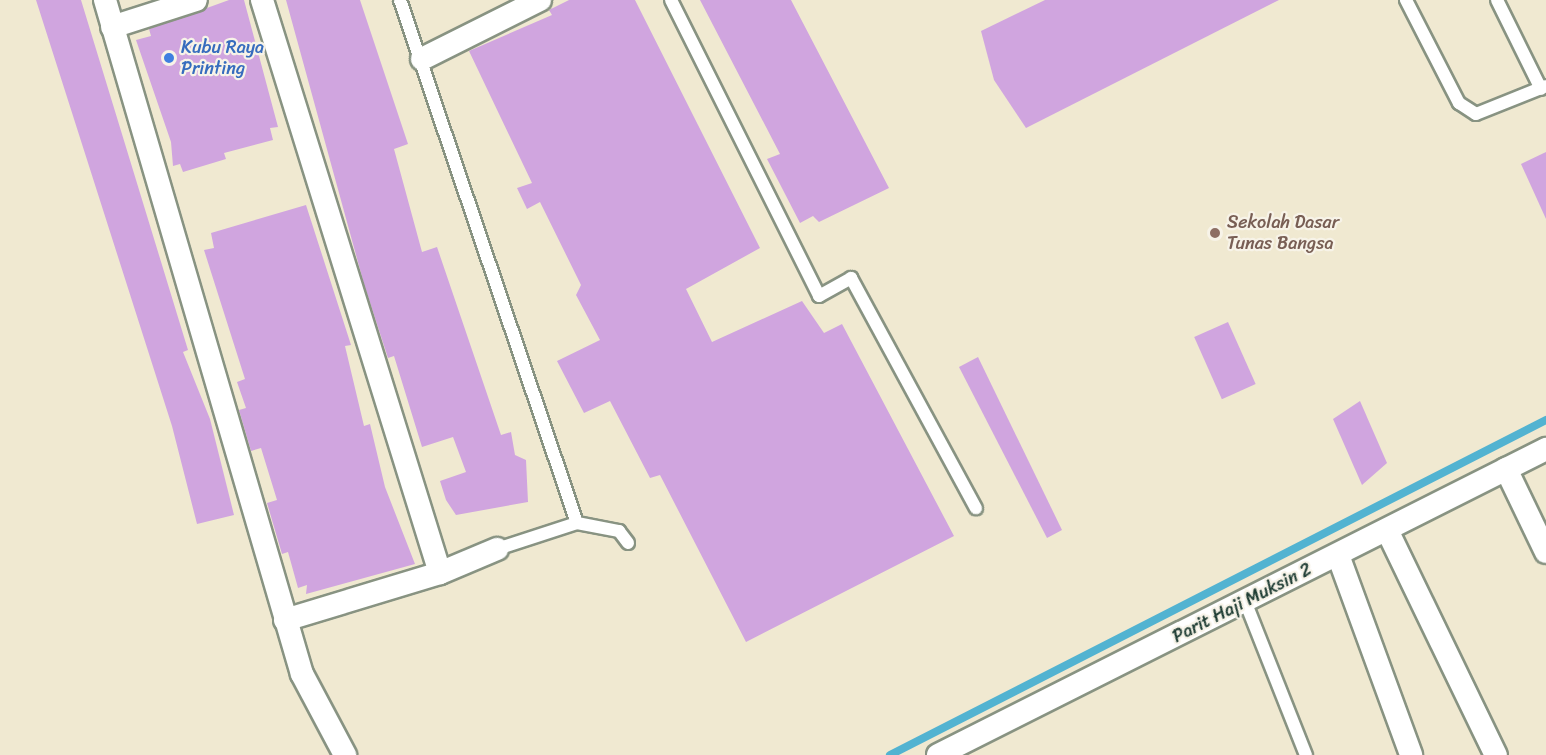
<!DOCTYPE html>
<html>
<head>
<meta charset="utf-8">
<style>
	body { margin:0 }
	#map { position:relative; width:1546px; height:755px; overflow:hidden; background:#f0e9d1; font-family:Sriracha,sans-serif }
	div>[style] { position:absolute }
	.stream>* { height:8px; margin:-4px; padding:0 4px; transform-origin:4px; border-radius:4px; background:#52b3d1 }
	.building>* { inset:0; background:#d0a5df; transform-origin:0 0 }
	.roads { filter:drop-shadow(2px 0 #889382) drop-shadow(-2px 0 #889382) drop-shadow(0 2px #889382) drop-shadow(0 -2px #889382) }
	.service>* { height:12px; margin:-6px; padding:0 6px; transform-origin:6px; border-radius:6px; background:#fff }
	.minor>* { height:22px; margin:-11px; padding:0 11px; transform-origin:11px; border-radius:11px; background:#fff }
	.dots>* { width:16px; height:16px; translate:-50% -50%; box-sizing:border-box; border:3px solid #f7f3e8; border-radius:50% }
	span { translate:-50% -50%; white-space:nowrap; text-align:center; line-height:1.15; -webkit-text-stroke:4.5px #f7f3e8; paint-order:stroke }
	.shop-label { font-size:18px; color:#366cbe }
	.left { translate:0 -50%; text-align:left }
	.education-label { font-size:18px; color:#785e54 }
	.street-label { font-size:18px; color:#1f3d34 }
</style>
</head>
<body>
<div id="map">
	<div class="stream">
		<i style="left:890px;top:755px;width:737px;rotate:-27.05deg"></i>
	</div>
	<div class="building">
		<i style="clip-path:polygon(36px 0,81px 0,188px 350px,183px 352px,210px 419px,234px 515px,197px 524px,172px 426px)"></i>
		<i style="clip-path:polygon(229px 0,244px 0,278px 127px,270px 128px,273px 140px,224px 153px,226px 159px,183px 172px,180px 164px,173px 166px,171px 142px,136px 40px,151px 36px,149px 29px)"></i>
		<i style="clip-path:polygon(286px 0,360px 0,408px 144px,394px 149px,422px 252px,437px 247px,501px 435px,511px 432px,515px 455px,526px 460px,528px 502px,456px 515px,446px 500px,440px 481px,466px 472px,453px 437px,422px 447px,394px 356px,388px 358px,364px 284px)"></i>
		<i style="clip-path:polygon(569px 0,635px 0,760px 248px,686px 289px,712px 342px,802px 301px,824px 333px,842px 324px,954px 536px,746px 642px,660px 475px,650px 478px,610px 401px,584px 413px,557px 361px,600px 340px,576px 295px,581px 285px,540px 202px,527px 209px,517px 188px,532px 183px,469px 51px,552px 15px,549px 10px)"></i>
		<i style="clip-path:polygon(700px 0,791px 0,889px 188px,819px 222px,813px 216px,800px 223px,767px 159px,780px 154px)"></i>
		<i style="clip-path:polygon(1045px 0,1279px 0,1026px 128px,994px 80px,981px 31px)"></i>
		<i style="clip-path:polygon(1546px 152px,1546px 219px,1521px 164px)"></i>
		<i style="clip-path:polygon(306px 205px,351px 345px,345px 346px,364px 426px,370px 424px,385px 487px,415px 564px,306px 594px,307px 585px,298px 588px,288px 552px,282px 554px,267px 503px,277px 500px,261px 448px,251px 451px,239px 410px,246px 408px,237px 382px,245px 379px,204px 250px,214px 248px,211px 233px)"></i>
		<i style="left:1228px;top:322px;width:68px;height:37px;rotate:66deg"></i>
		<i style="clip-path:polygon(978px 357px,1062px 530px,1047px 538px,959px 367px)"></i>
		<i style="clip-path:polygon(1360px 401px,1387px 463px,1362px 485px,1333px 419px)"></i>
	</div>
	<div class="roads">
		<div class="service">
			<i style="left:400px;top:0;width:552px;rotate:71.3deg"></i>
			<i style="left:577px;top:523px;width:43px;rotate:10.8deg"></i>
			<i style="left:619px;top:531px;width:15px;rotate:53deg"></i>
			<i style="left:671px;top:0;width:331px;rotate:63.4deg"></i>
			<i style="left:819px;top:296px;width:37px;rotate:-29deg"></i>
			<i style="left:851px;top:278px;width:262px;rotate:61.5deg"></i>
			<i style="left:1406px;top:0;width:116px;rotate:62.8deg"></i>
			<i style="left:1459px;top:103px;width:20px;rotate:33deg"></i>
			<i style="left:1476px;top:114px;width:75px;rotate:-21.8deg"></i>
			<i style="left:1497px;top:0;width:99px;rotate:63.7deg"></i>
			<i style="left:497px;top:549px;width:84px;rotate:-18deg"></i>
			<i style="left:1245px;top:601px;width:166px;rotate:68.4deg"></i>
		</div>
		<div class="minor">
			<i style="left:105px;top:0;width:702px;rotate:73.71deg"></i>
			<i style="left:302px;top:674px;width:92px;rotate:62deg"></i>
			<i style="left:262px;top:0;width:600px;rotate:72.74deg"></i>
			<i style="left:112px;top:27px;width:88px;rotate:-17.8deg"></i>
			<i style="left:422px;top:59px;width:132px;rotate:-26.6deg"></i>
			<i style="left:1506px;top:469px;width:92px;rotate:64.3deg"></i>
			<i style="left:1387px;top:530px;width:250px;rotate:64.2deg"></i>
			<i style="left:1338px;top:555px;width:213px;rotate:69.9deg"></i>
			<i style="left:285px;top:620px;width:162px;rotate:-16.9deg"></i>
			<i style="left:440px;top:573px;width:62px;rotate:-22.8deg"></i>
			<i style="left:938px;top:755px;width:681px;rotate:-26.72deg"></i>
		</div>
	</div>
	<div class="dots">
		<i style="left:169px;top:58px;background:#3f7fe0"></i>
		<i style="left:1215px;top:233px;background:#8d6e63"></i>
	</div>
	<div class="shop-label">
		<span class="left" style="left:181px;top:58px">Kubu Raya<br>Printing</span>
	</div>
	<div class="education-label">
		<span class="left" style="left:1227px;top:233px">Sekolah Dasar<br>Tunas Bangsa</span>
	</div>
	<div class="street-label">
		<span style="left:1242px;top:603px;rotate:-27deg">Parit Haji Muksin 2</span>
	</div>
</div>
</body>
</html>
